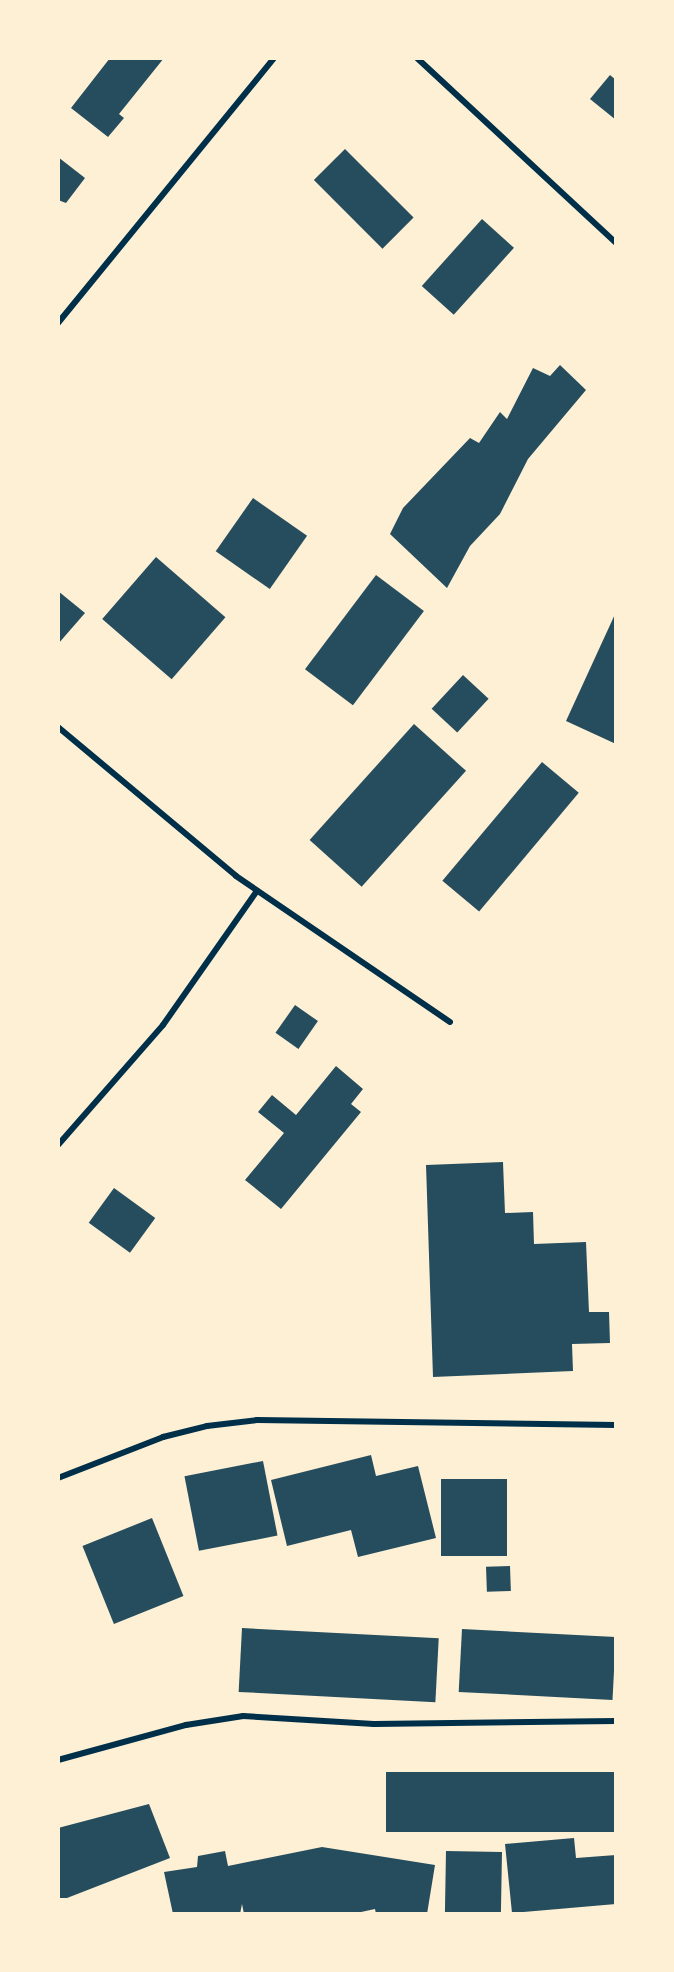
<!DOCTYPE html>
<html>
<head>
<meta charset="utf-8">
<style>
	body { margin:0 }
	#map { position:relative; width:674px; height:1972px; overflow:hidden; background:#fdf0d5; font-family:Poppins,sans-serif }
	div>[style] { position:absolute }
	.building>* { inset:0; background:#264d5e; transform-origin:0 0 }
	.minor>* { height:6px; margin:-3px; padding:0 3px; transform-origin:3px; border-radius:3px; background:#003049 }
	span { translate:-50% -50%; white-space:nowrap; text-align:center; line-height:1.15; -webkit-text-stroke:6px #fdf0d5; paint-order:stroke }
	.frame { position:absolute; inset:0; border:60px solid #fdf0d5; pointer-events:none }
</style>
</head>
<body>
<div id="map">
	<div class="building">
		<i style="clip-path:polygon(110px 58px,164px 58px,119px 114px,124px 118px,108px 137px,71px 108px)"></i>
		<i style="clip-path:polygon(610px 75px,616px 80px,616px 120px,590px 99px)"></i>
		<i style="left:345px;top:149px;width:97px;height:44px;rotate:45deg"></i>
		<i style="clip-path:polygon(58px 157px,85px 178px,66px 203px,58px 200px)"></i>
		<i style="left:482px;top:219px;width:43px;height:90px;rotate:42deg"></i>
		<i style="clip-path:polygon(560px 365px,586px 390px,528px 459px,500px 514px,470px 546px,447px 588px,390px 534px,403px 508px,470px 438px,479px 443px,500px 412px,507px 419px,533px 368px,550px 376px)"></i>
		<i style="left:253px;top:498px;width:66px;height:65px;rotate:35deg"></i>
		<i style="left:156px;top:557px;width:92px;height:82px;rotate:41deg"></i>
		<i style="left:376px;top:575px;width:60px;height:118px;rotate:37deg"></i>
		<i style="clip-path:polygon(58px 591px,85px 613px,58px 644px)"></i>
		<i style="clip-path:polygon(616px 612px,616px 744px,566px 721px)"></i>
		<i style="left:463px;top:675px;width:35px;height:46px;rotate:43deg"></i>
		<i style="left:414px;top:724px;width:70px;height:156px;rotate:42deg"></i>
		<i style="left:542px;top:762px;width:48px;height:155px;rotate:40deg"></i>
		<i style="left:295px;top:1005px;width:28px;height:34px;rotate:35deg"></i>
		<i style="clip-path:polygon(336px 1066px,363px 1089px,351px 1104px,361px 1112px,281px 1209px,245px 1180px,284px 1133px,258px 1112px,272px 1095px,296px 1115px)"></i>
		<i style="clip-path:polygon(503px 1162px,505px 1213px,533px 1212px,534px 1244px,586px 1242px,589px 1312px,609px 1312px,610px 1343px,572px 1344px,573px 1371px,433px 1377px,426px 1165px)"></i>
		<i style="left:114px;top:1188px;width:51px;height:43px;rotate:36deg"></i>
		<i style="clip-path:polygon(371px 1455px,376px 1476px,418px 1466px,436px 1538px,358px 1557px,351px 1530px,287px 1546px,271px 1480px)"></i>
		<i style="left:263px;top:1461px;width:76px;height:80px;rotate:79deg"></i>
		<i style="left:507px;top:1479px;width:77px;height:66px;rotate:90deg"></i>
		<i style="left:152px;top:1518px;width:84px;height:75px;rotate:68deg"></i>
		<i style="left:510px;top:1566px;width:25px;height:24px;rotate:88deg"></i>
		<i style="left:242px;top:1628px;width:197px;height:64px;rotate:3deg"></i>
		<i style="left:462px;top:1629px;width:154px;height:63px;rotate:3deg"></i>
		<i style="left:386px;top:1772px;width:230px;height:60px"></i>
		<i style="clip-path:polygon(149px 1804px,170px 1858px,67px 1898px,58px 1898px,58px 1828px)"></i>
		<i style="clip-path:polygon(574px 1838px,576px 1858px,616px 1855px,616px 1904px,512px 1913px,505px 1844px)"></i>
		<i style="clip-path:polygon(322px 1847px,435px 1865px,427px 1914px,376px 1914px,375px 1909px,352px 1914px,244px 1914px,242px 1904px,240px 1914px,173px 1914px,164px 1872px,197px 1867px,198px 1856px,225px 1851px,228px 1866px)"></i>
		<i style="left:446px;top:1851px;width:56px;height:63px;rotate:1deg"></i>
	</div>
	<div class="minor">
		<i style="left:417px;top:58px;width:272px;rotate:42.9deg"></i>
		<i style="left:58px;top:323px;width:342px;rotate:-50.8deg"></i>
		<i style="left:58px;top:727px;width:232px;rotate:39.9deg"></i>
		<i style="left:236px;top:876px;width:259px;rotate:34.3deg"></i>
		<i style="left:58px;top:1145px;width:159px;rotate:-48.8deg"></i>
		<i style="left:163px;top:1025px;width:164px;rotate:-55deg"></i>
		<i style="left:58px;top:1478px;width:113px;rotate:-21.3deg"></i>
		<i style="left:163px;top:1437px;width:45px;rotate:-14deg"></i>
		<i style="left:207px;top:1426px;width:50px;rotate:-6.8deg"></i>
		<i style="left:257px;top:1420px;width:359px;rotate:0.8deg"></i>
		<i style="left:58px;top:1760px;width:133px;rotate:-15.3deg"></i>
		<i style="left:186px;top:1725px;width:58px;rotate:-9deg"></i>
		<i style="left:243px;top:1716px;width:131px;rotate:3.5deg"></i>
		<i style="left:374px;top:1724px;width:242px;rotate:-0.7deg"></i>
	</div>
	<div class="frame"></div>
</div>
</body>
</html>
